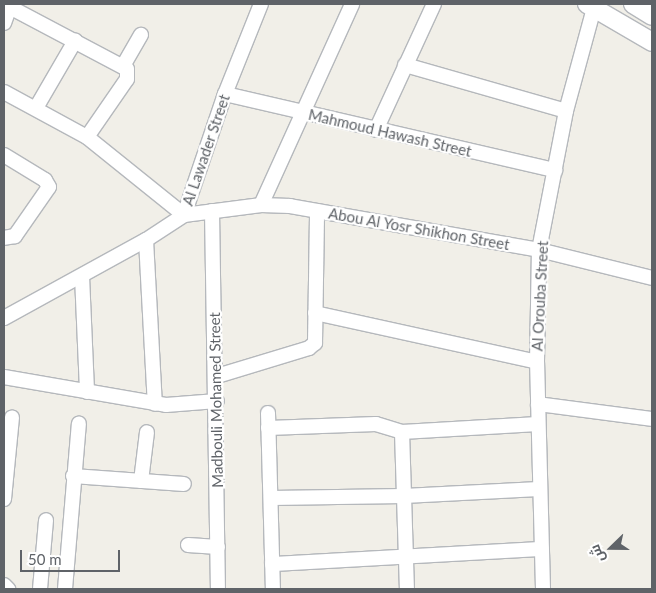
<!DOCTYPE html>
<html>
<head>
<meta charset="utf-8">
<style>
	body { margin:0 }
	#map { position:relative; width:656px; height:593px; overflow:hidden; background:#f1efe8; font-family:Lato,Cairo,sans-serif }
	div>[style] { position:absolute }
	.roads { filter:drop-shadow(1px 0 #b5b8bc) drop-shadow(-1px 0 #b5b8bc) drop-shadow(0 1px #b5b8bc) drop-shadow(0 -1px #b5b8bc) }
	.minor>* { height:14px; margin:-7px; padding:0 7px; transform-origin:7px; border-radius:7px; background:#fff }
	.tertiary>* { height:18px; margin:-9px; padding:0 9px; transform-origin:9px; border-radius:9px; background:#fff }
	span { translate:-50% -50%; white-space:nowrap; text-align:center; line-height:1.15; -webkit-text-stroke:4.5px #fff; paint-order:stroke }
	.street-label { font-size:15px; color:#5f6368 }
	.frame { position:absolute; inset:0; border:5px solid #5f6368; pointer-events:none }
	.north { position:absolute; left:586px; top:523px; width:50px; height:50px; -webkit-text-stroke:4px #fff; paint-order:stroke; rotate:248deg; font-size:14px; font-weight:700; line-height:20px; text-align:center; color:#5f6368 }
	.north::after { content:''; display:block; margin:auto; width:18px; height:22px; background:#5f6368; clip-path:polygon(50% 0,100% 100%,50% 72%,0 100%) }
	.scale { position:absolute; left:20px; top:550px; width:100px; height:22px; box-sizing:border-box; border:2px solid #5f6368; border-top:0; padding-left:6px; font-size:15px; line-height:18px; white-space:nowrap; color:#5f6368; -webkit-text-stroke:4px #fff; paint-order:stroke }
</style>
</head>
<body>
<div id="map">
	<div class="roads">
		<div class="minor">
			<i style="left:4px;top:4px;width:139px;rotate:27.9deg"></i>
			<i style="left:127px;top:69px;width:10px;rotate:90deg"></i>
			<i style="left:127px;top:79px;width:70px;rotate:124.6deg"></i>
			<i style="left:4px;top:23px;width:20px;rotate:-70deg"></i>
			<i style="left:405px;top:65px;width:167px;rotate:15.9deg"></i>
			<i style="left:123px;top:66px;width:36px;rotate:-60deg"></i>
			<i style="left:4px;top:92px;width:94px;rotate:28.5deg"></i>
			<i style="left:87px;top:137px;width:124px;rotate:38.8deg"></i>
			<i style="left:184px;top:215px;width:78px;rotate:-7.4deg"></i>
			<i style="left:261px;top:205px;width:29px;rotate:2deg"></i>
			<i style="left:290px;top:206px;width:253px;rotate:10deg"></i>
			<i style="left:539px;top:250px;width:116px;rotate:13.9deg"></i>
			<i style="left:225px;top:94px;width:339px;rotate:13deg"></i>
			<i style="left:36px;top:108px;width:78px;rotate:-59.8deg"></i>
			<i style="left:376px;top:130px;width:139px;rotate:-65.3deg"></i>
			<i style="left:4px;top:155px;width:48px;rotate:31.4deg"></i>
			<i style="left:45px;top:180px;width:8px;rotate:60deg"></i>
			<i style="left:49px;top:187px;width:60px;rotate:124.8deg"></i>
			<i style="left:15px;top:236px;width:11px;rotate:170deg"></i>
			<i style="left:261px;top:205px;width:221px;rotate:-65.6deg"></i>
			<i style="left:212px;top:211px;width:378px;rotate:89.1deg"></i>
			<i style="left:146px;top:240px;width:164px;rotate:86.9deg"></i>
			<i style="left:82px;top:276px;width:116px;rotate:87.5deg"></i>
			<i style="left:315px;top:313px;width:227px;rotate:12.4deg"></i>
			<i style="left:4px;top:318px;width:162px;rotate:-28.8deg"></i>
			<i style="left:146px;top:240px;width:45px;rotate:-33.3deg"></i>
			<i style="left:184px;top:215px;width:128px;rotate:-71.3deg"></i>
			<i style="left:225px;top:94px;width:97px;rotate:-68.2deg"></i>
			<i style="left:217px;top:376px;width:96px;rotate:-16.9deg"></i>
			<i style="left:309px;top:348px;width:8px;rotate:-40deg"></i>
			<i style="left:315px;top:343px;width:132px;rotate:-89.1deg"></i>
			<i style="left:4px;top:377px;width:164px;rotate:9.8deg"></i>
			<i style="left:166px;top:405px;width:51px;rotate:-4.5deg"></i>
			<i style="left:538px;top:404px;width:115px;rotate:7.5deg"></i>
			<i style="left:268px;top:413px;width:176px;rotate:88.4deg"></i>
			<i style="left:268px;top:428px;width:108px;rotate:-2.1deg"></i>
			<i style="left:376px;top:424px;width:27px;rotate:17deg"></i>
			<i style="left:402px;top:432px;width:136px;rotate:-3.4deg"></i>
			<i style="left:402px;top:432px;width:157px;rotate:88.2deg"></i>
			<i style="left:73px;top:476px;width:111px;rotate:4.1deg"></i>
			<i style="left:141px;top:481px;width:49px;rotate:-83deg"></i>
			<i style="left:271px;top:498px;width:133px;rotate:-0.9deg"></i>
			<i style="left:404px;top:496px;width:135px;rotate:-3deg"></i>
			<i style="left:4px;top:499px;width:82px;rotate:-84.4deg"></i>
			<i style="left:188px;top:545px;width:30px;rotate:4deg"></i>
			<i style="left:272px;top:564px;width:270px;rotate:-3.2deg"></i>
			<i style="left:4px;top:585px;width:6px;rotate:45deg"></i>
			<i style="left:40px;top:589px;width:69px;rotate:-85deg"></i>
			<i style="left:65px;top:589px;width:166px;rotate:-85.2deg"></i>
			<i style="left:543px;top:589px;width:227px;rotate:-91.5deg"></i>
			<i style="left:537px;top:362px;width:112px;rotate:-89deg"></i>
			<i style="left:539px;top:250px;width:142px;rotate:-79deg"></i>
			<i style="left:566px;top:111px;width:107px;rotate:-74.8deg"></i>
		</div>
		<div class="tertiary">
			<i style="left:587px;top:4px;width:75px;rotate:30.3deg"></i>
			<i style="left:633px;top:4px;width:22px;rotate:32deg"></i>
		</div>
	</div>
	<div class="street-label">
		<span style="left:390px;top:133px;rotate:13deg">Mahmoud Hawash Street</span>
		<span style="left:206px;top:150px;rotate:-71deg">Al Lawader Street</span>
		<span style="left:419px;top:229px;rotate:10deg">Abou Al Yosr Shikhon Street</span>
		<span style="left:540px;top:296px;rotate:-87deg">Al Orouba Street</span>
		<span style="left:216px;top:400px;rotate:-91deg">Madbouli Mohamed Street</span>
	</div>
	<div class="frame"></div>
	<div class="north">ش</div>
	<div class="scale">50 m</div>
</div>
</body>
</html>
